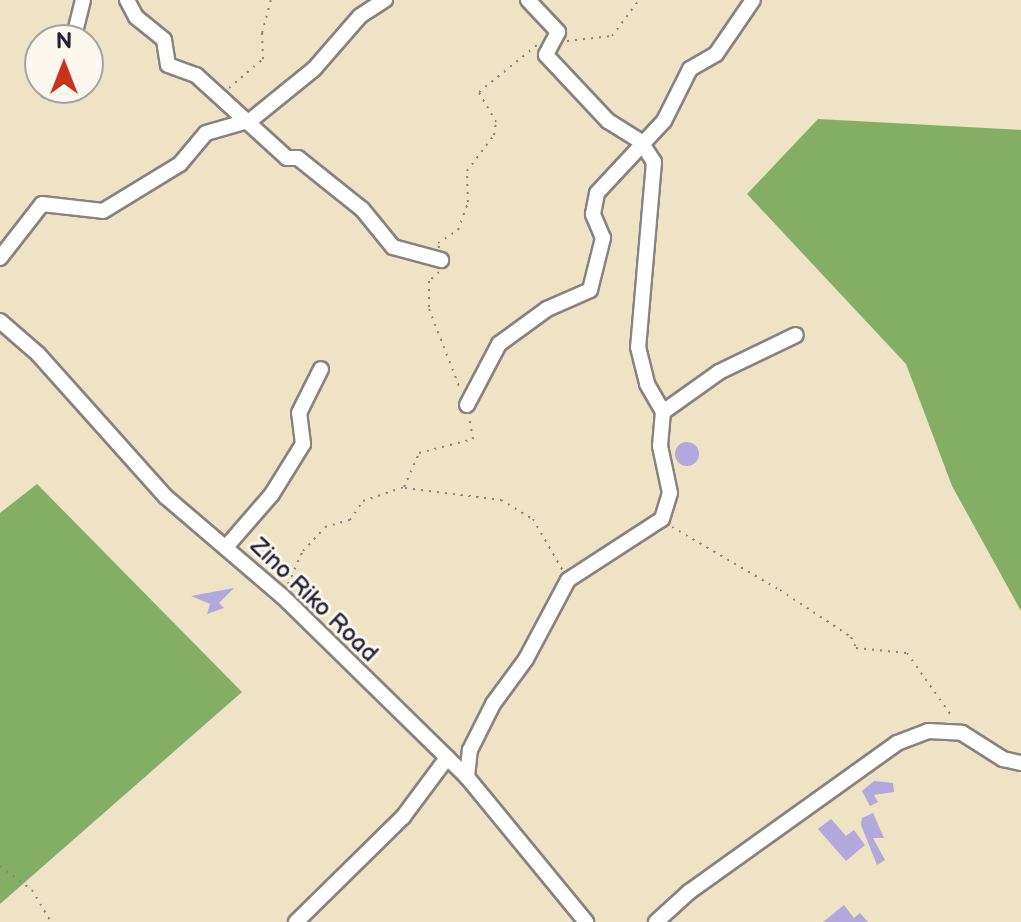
<!DOCTYPE html>
<html>
<head>
<meta charset="utf-8">
<style>
	body { margin:0 }
	#map { position:relative; width:1021px; height:922px; overflow:hidden; background:#eee3c4; font-family:"Balsamiq Sans",sans-serif }
	div>[style] { position:absolute }
	.forest>* { inset:0; background:#84ae65 }
	.building>* { inset:0; background:#b2a8db }
	.round { border-radius:50% }
	.path>* { height:2px; margin-top:-1px; transform-origin:0; background:repeating-linear-gradient(90deg,#888280 0 2px,transparent 0 8px) }
	.roads { filter:drop-shadow(2px 0 #888280) drop-shadow(-2px 0 #888280) drop-shadow(0 2px #888280) drop-shadow(0 -2px #888280) }
	.minor>* { height:14px; margin:-7px; padding:0 7px; transform-origin:7px; border-radius:7px; background:#fff }
	span { translate:-50% -50%; white-space:nowrap; text-align:center; line-height:1.15; -webkit-text-stroke:6px #fbf7ec; paint-order:stroke }
	.street-label { font-size:24px; color:#22223b }
	.north { position:absolute; left:24px; top:24px; width:80px; height:80px; box-sizing:border-box; background:#fbf7ec; border:2px solid #a4a2a5; border-radius:50%; rotate:0deg; font-size:22px; font-weight:700; line-height:32px; text-align:center; color:#22223b }
	.north::after { content:''; display:block; margin:auto; width:28px; height:36px; background:#c8321e; clip-path:polygon(50% 0,100% 100%,50% 72%,0 100%) }
</style>
</head>
<body>
<div id="map">
	<div class="forest">
		<i style="clip-path:polygon(818px 119px,1021px 130px,1021px 611px,952px 486px,906px 364px,747px 194px)"></i>
		<i style="clip-path:polygon(37px 484px,242px 692px,0 904px,0 513px)"></i>
	</div>
	<div class="building">
		<i class="round" style="left:675px;top:442px;width:24px;height:24px"></i>
		<i style="clip-path:polygon(234px 588px,219px 603px,224px 608px,207px 614px,210px 604px,191px 596px)"></i>
		<i style="clip-path:polygon(874px 781px,893px 783px,894px 792px,874px 795px,878px 802px,870px 806px,862px 791px)"></i>
		<i style="clip-path:polygon(873px 813px,884px 838px,873px 838px,885px 860px,877px 865px,861px 825px,862px 818px)"></i>
		<i style="clip-path:polygon(831px 819px,846px 836px,854px 830px,865px 845px,846px 861px,818px 829px)"></i>
		<i style="clip-path:polygon(844px 905px,854px 918px,860px 913px,868px 922px,823px 922px)"></i>
	</div>
	<div class="path">
		<i style="left:567px;top:41px;width:45px;rotate:-6.3deg"></i>
		<i style="left:612px;top:36px;width:45px;rotate:-53.1deg"></i>
		<i style="left:229px;top:88px;width:45px;rotate:-40.5deg"></i>
		<i style="left:263px;top:59px;width:26px;rotate:-92deg"></i>
		<i style="left:262px;top:33px;width:34px;rotate:-75deg"></i>
		<i style="left:439px;top:248px;width:5px;rotate:-101deg"></i>
		<i style="left:438px;top:243px;width:24px;rotate:-33deg"></i>
		<i style="left:458px;top:230px;width:30px;rotate:-70deg"></i>
		<i style="left:468px;top:202px;width:31px;rotate:-92deg"></i>
		<i style="left:467px;top:171px;width:45px;rotate:-53.1deg"></i>
		<i style="left:494px;top:135px;width:13px;rotate:-81deg"></i>
		<i style="left:496px;top:122px;width:34px;rotate:-120deg"></i>
		<i style="left:479px;top:92px;width:75px;rotate:-39deg"></i>
		<i style="left:439px;top:272px;width:13px;rotate:138deg"></i>
		<i style="left:429px;top:281px;width:28px;rotate:90deg"></i>
		<i style="left:429px;top:309px;width:88px;rotate:68.7deg"></i>
		<i style="left:405px;top:488px;width:97px;rotate:7.1deg"></i>
		<i style="left:501px;top:500px;width:37px;rotate:31deg"></i>
		<i style="left:533px;top:519px;width:60px;rotate:60deg"></i>
		<i style="left:672px;top:527px;width:125px;rotate:30.3deg"></i>
		<i style="left:780px;top:590px;width:85px;rotate:33.5deg"></i>
		<i style="left:851px;top:637px;width:12px;rotate:66deg"></i>
		<i style="left:856px;top:648px;width:51px;rotate:5.6deg"></i>
		<i style="left:907px;top:653px;width:80px;rotate:54.7deg"></i>
		<i style="left:288px;top:584px;width:36px;rotate:-66deg"></i>
		<i style="left:303px;top:551px;width:33px;rotate:-47deg"></i>
		<i style="left:325px;top:527px;width:26px;rotate:-16deg"></i>
		<i style="left:350px;top:520px;width:23px;rotate:-56deg"></i>
		<i style="left:363px;top:501px;width:43px;rotate:-18.9deg"></i>
		<i style="left:404px;top:487px;width:37px;rotate:-66deg"></i>
		<i style="left:419px;top:453px;width:56px;rotate:-14.5deg"></i>
		<i style="left:473px;top:439px;width:22px;rotate:-100deg"></i>
		<i style="left:0;top:866px;width:40px;rotate:37deg"></i>
		<i style="left:32px;top:890px;width:37px;rotate:59deg"></i>
	</div>
	<div class="roads">
		<div class="minor">
			<i style="left:127px;top:0;width:19px;rotate:62deg"></i>
			<i style="left:136px;top:17px;width:36px;rotate:39deg"></i>
			<i style="left:164px;top:40px;width:25px;rotate:81deg"></i>
			<i style="left:168px;top:65px;width:30px;rotate:20deg"></i>
			<i style="left:196px;top:75px;width:123px;rotate:42.4deg"></i>
			<i style="left:287px;top:158px;width:11px"></i>
			<i style="left:298px;top:158px;width:82px;rotate:38.6deg"></i>
			<i style="left:362px;top:209px;width:49px;rotate:50.8deg"></i>
			<i style="left:393px;top:247px;width:50px;rotate:15.2deg"></i>
			<i style="left:528px;top:0;width:44px;rotate:46.8deg"></i>
			<i style="left:558px;top:32px;width:26px;rotate:118deg"></i>
			<i style="left:546px;top:55px;width:91px;rotate:46.8deg"></i>
			<i style="left:608px;top:121px;width:39px;rotate:32deg"></i>
			<i style="left:641px;top:142px;width:24px;rotate:57deg"></i>
			<i style="left:654px;top:162px;width:186px;rotate:94.9deg"></i>
			<i style="left:638px;top:347px;width:38px;rotate:76deg"></i>
			<i style="left:647px;top:384px;width:32px;rotate:60deg"></i>
			<i style="left:73px;top:40px;width:41px;rotate:-76deg"></i>
			<i style="left:48px;top:90px;width:3px;rotate:-45deg"></i>
			<i style="left:0;top:258px;width:68px;rotate:-52.1deg"></i>
			<i style="left:42px;top:204px;width:61px;rotate:6.5deg"></i>
			<i style="left:103px;top:211px;width:90px;rotate:-31.4deg"></i>
			<i style="left:180px;top:164px;width:40px;rotate:-50deg"></i>
			<i style="left:206px;top:133px;width:47px;rotate:-16.1deg"></i>
			<i style="left:251px;top:120px;width:81px;rotate:-39deg"></i>
			<i style="left:314px;top:69px;width:70px;rotate:-49deg"></i>
			<i style="left:360px;top:16px;width:30px;rotate:-33deg"></i>
			<i style="left:0;top:321px;width:50px;rotate:41deg"></i>
			<i style="left:38px;top:354px;width:192px;rotate:48.2deg"></i>
			<i style="left:166px;top:497px;width:153px;rotate:40.5deg"></i>
			<i style="left:282px;top:596px;width:259px;rotate:44.4deg"></i>
			<i style="left:467px;top:777px;width:188px;rotate:50.6deg"></i>
			<i style="left:467px;top:405px;width:69px;rotate:-62.3deg"></i>
			<i style="left:499px;top:344px;width:59px;rotate:-36.1deg"></i>
			<i style="left:547px;top:309px;width:47px;rotate:-23.8deg"></i>
			<i style="left:590px;top:290px;width:54px;rotate:-76deg"></i>
			<i style="left:603px;top:238px;width:26px;rotate:-113deg"></i>
			<i style="left:593px;top:214px;width:21px;rotate:-79deg"></i>
			<i style="left:597px;top:193px;width:98px;rotate:-47.1deg"></i>
			<i style="left:664px;top:121px;width:58px;rotate:-63.4deg"></i>
			<i style="left:690px;top:69px;width:30px;rotate:-30deg"></i>
			<i style="left:716px;top:54px;width:65px;rotate:-55.6deg"></i>
			<i style="left:227px;top:546px;width:69px;rotate:-49.1deg"></i>
			<i style="left:272px;top:494px;width:59px;rotate:-58.2deg"></i>
			<i style="left:303px;top:444px;width:31px;rotate:-97deg"></i>
			<i style="left:299px;top:413px;width:49px;rotate:-63.4deg"></i>
			<i style="left:467px;top:777px;width:27px;rotate:-84deg"></i>
			<i style="left:470px;top:750px;width:51px;rotate:-63.4deg"></i>
			<i style="left:493px;top:704px;width:56px;rotate:-53.7deg"></i>
			<i style="left:526px;top:659px;width:89px;rotate:-62deg"></i>
			<i style="left:568px;top:580px;width:112px;rotate:-33deg"></i>
			<i style="left:662px;top:519px;width:27px;rotate:-73deg"></i>
			<i style="left:670px;top:493px;width:48px;rotate:-102deg"></i>
			<i style="left:660px;top:446px;width:34px;rotate:-85deg"></i>
			<i style="left:663px;top:412px;width:69px;rotate:-35.5deg"></i>
			<i style="left:719px;top:372px;width:85px;rotate:-25.7deg"></i>
			<i style="left:296px;top:922px;width:150px;rotate:-44.5deg"></i>
			<i style="left:403px;top:817px;width:74px;rotate:-53.3deg"></i>
			<i style="left:656px;top:922px;width:45px;rotate:-42.3deg"></i>
			<i style="left:689px;top:892px;width:256px;rotate:-35.6deg"></i>
			<i style="left:897px;top:743px;width:33px;rotate:-21deg"></i>
			<i style="left:928px;top:731px;width:34px;rotate:3deg"></i>
			<i style="left:962px;top:733px;width:49px;rotate:32.4deg"></i>
			<i style="left:1003px;top:759px;width:18px;rotate:13deg"></i>
		</div>
	</div>
	<div class="street-label">
		<span style="left:314px;top:600px;rotate:44deg">Zino Riko Road</span>
	</div>
	<div class="north">N</div>
</div>
</body>
</html>
